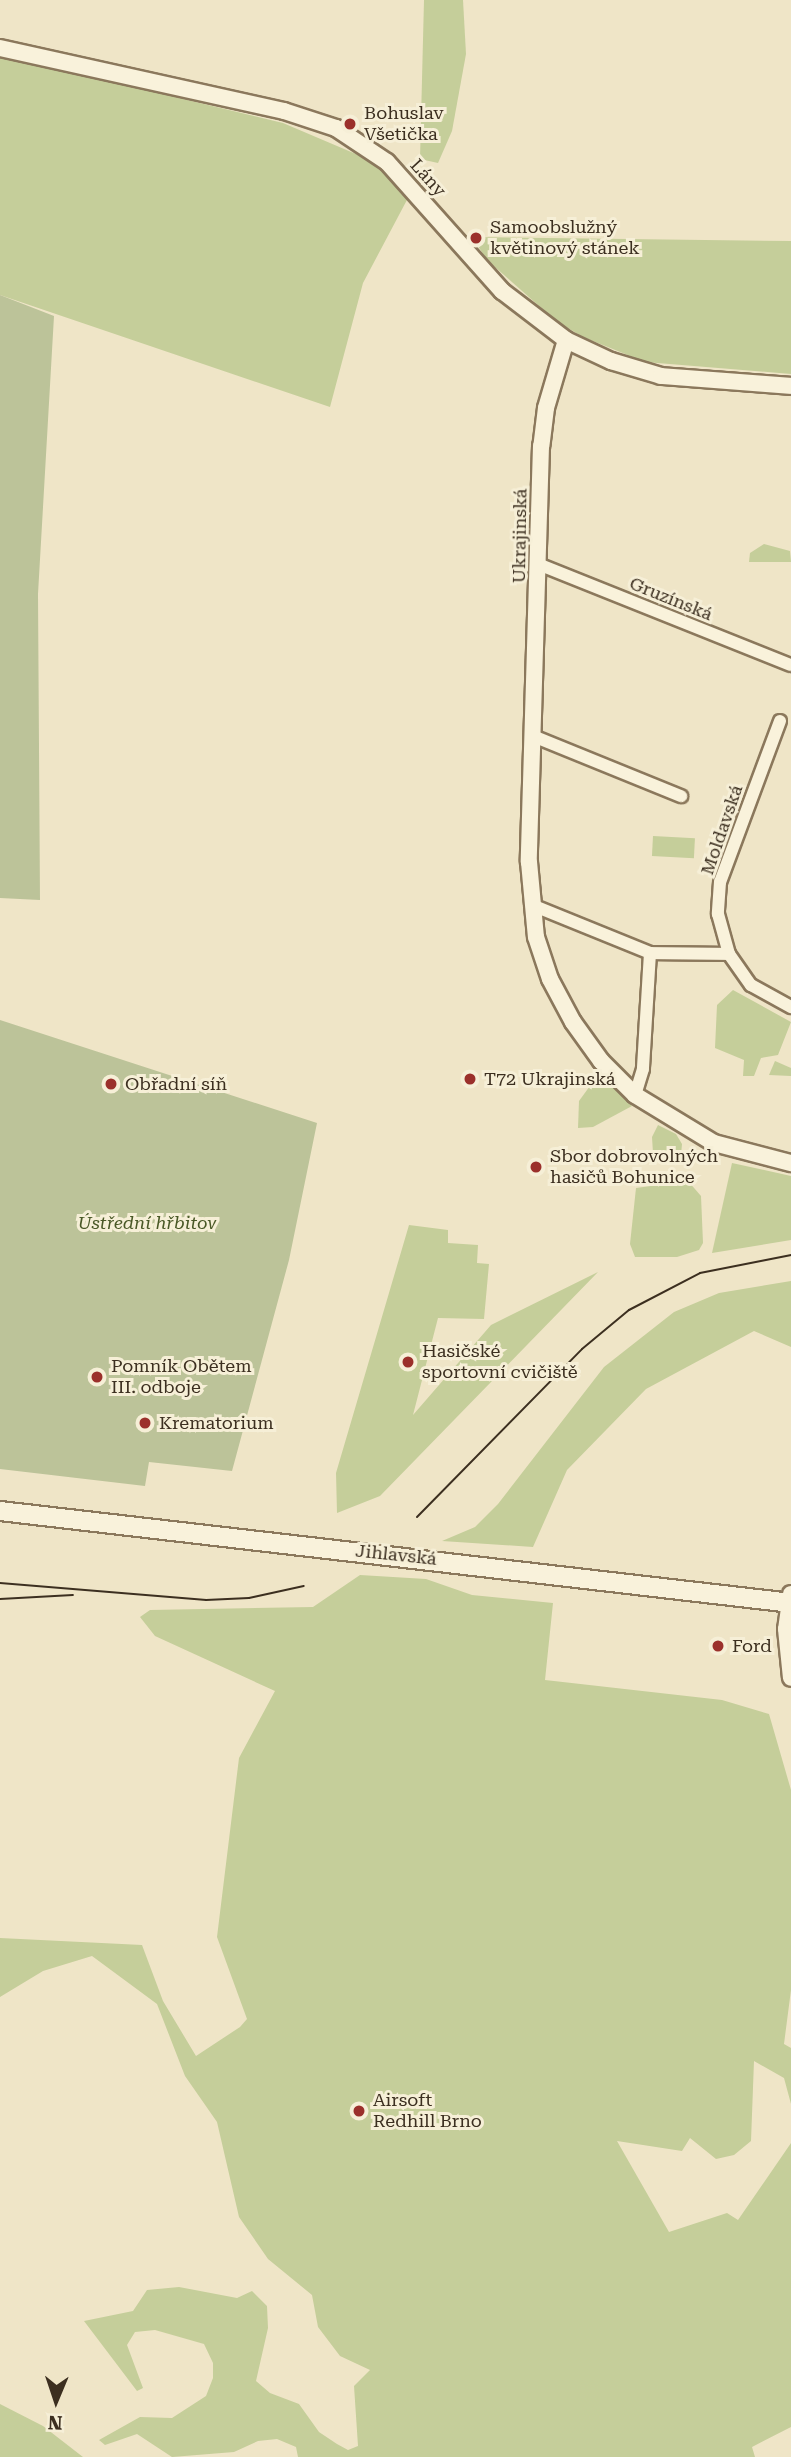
<!DOCTYPE html>
<html>
<head>
<meta charset="utf-8">
<style>
	body { margin:0 }
	#map { position:relative; width:791px; height:2457px; overflow:hidden; background:#efe5c7; font-family:"Roboto Serif",serif }
	div>[style] { position:absolute }
	.green>* { inset:0; background:#c5ce9a; transform-origin:0 0 }
	.cemetery>* { inset:0; background:#bcc399 }
	.roads { filter:drop-shadow(2px 0 #8b785c) drop-shadow(-2px 0 #8b785c) drop-shadow(0 2px #8b785c) drop-shadow(0 -2px #8b785c) }
	.minor>* { height:12px; margin:-6px; padding:0 6px; transform-origin:6px; border-radius:6px; background:#f9f2db }
	.tertiary>* { height:16px; margin:-8px; padding:0 8px; transform-origin:8px; border-radius:8px; background:#f9f2db }
	.secondary>* { height:18px; margin:-9px; padding:0 9px; transform-origin:9px; border-radius:9px; background:#f9f2db }
	.tram>* { height:2px; margin:-1px; padding:0 1px; transform-origin:1px; border-radius:1px; background:#3c2f20 }
	.dots>* { width:19px; height:19px; translate:-50% -50%; box-sizing:border-box; border:4px solid #f6efd7; border-radius:50% }
	span { translate:-50% -50%; white-space:nowrap; text-align:center; line-height:1.15; -webkit-text-stroke:6px #f6efd7; paint-order:stroke }
	.poi-label { font-size:18px; color:#3c2f20 }
	.left { translate:0 -50%; text-align:left }
	.street-label { font-size:18px; color:#3c2f20 }
	.park-label { font-size:18px; color:#495826; font-style:italic }
	.north { position:absolute; left:21px; top:2366px; width:70px; height:70px; -webkit-text-stroke:5px #f6efd7; paint-order:stroke; rotate:182deg; font-size:19px; font-weight:700; line-height:28px; text-align:center; color:#3c2f20 }
	.north::after { content:''; display:block; margin:auto; width:24px; height:32px; background:#3c2f20; clip-path:polygon(50% 0,100% 100%,50% 72%,0 100%) }
</style>
</head>
<body>
<div id="map">
	<div class="green">
		<i style="clip-path:polygon(424px 0,463px 0,466px 54px,452px 131px,438px 163px,420px 159px)"></i>
		<i style="clip-path:polygon(0 55px,283px 123px,377px 163px,408px 198px,363px 283px,330px 407px,0 295px)"></i>
		<i style="clip-path:polygon(472px 237px,791px 241px,791px 374px,645px 362px,583px 337px,556px 321px,487px 260px)"></i>
		<i style="clip-path:polygon(764px 544px,790px 551px,791px 562px,749px 562px,750px 553px)"></i>
		<i style="left:653px;top:836px;width:42px;height:20px;rotate:3deg"></i>
		<i style="clip-path:polygon(733px 990px,791px 1022px,778px 1055px,761px 1058px,754px 1076px,743px 1076px,744px 1060px,715px 1048px,717px 1005px)"></i>
		<i style="clip-path:polygon(775px 1061px,791px 1068px,791px 1076px,769px 1075px)"></i>
		<i style="clip-path:polygon(595px 1079px,604px 1079px,632px 1106px,593px 1127px,578px 1128px,579px 1101px)"></i>
		<i style="clip-path:polygon(658px 1125px,676px 1134px,682px 1144px,681px 1155px,671px 1162px,661px 1163px,653px 1153px,652px 1137px)"></i>
		<i style="clip-path:polygon(732px 1163px,791px 1176px,791px 1240px,712px 1253px)"></i>
		<i style="clip-path:polygon(688px 1181px,701px 1196px,703px 1243px,699px 1250px,677px 1257px,635px 1257px,630px 1244px,636px 1188px)"></i>
		<i style="clip-path:polygon(409px 1225px,448px 1230px,448px 1243px,478px 1245px,477px 1263px,489px 1264px,484px 1319px,438px 1318px,413px 1415px,491px 1325px,598px 1272px,380px 1496px,337px 1513px,336px 1473px)"></i>
		<i style="clip-path:polygon(791px 1281px,791px 1347px,754px 1331px,646px 1389px,567px 1470px,533px 1547px,442px 1541px,475px 1527px,498px 1504px,604px 1367px,674px 1312px,719px 1293px)"></i>
		<i style="clip-path:polygon(360px 1575px,426px 1579px,472px 1595px,553px 1603px,545px 1680px,722px 1700px,769px 1714px,791px 1790px,791px 1990px,784px 2044px,791px 2048px,791px 2104px,784px 2078px,754px 2061px,751px 2141px,734px 2155px,716px 2159px,690px 2138px,682px 2151px,617px 2141px,669px 2232px,727px 2213px,738px 2220px,791px 2143px,791px 2427px,752px 2447px,755px 2457px,298px 2457px,296px 2447px,277px 2439px,258px 2441px,234px 2452px,172px 2457px,137px 2434px,105px 2445px,99px 2440px,140px 2417px,172px 2418px,206px 2396px,213px 2378px,213px 2363px,204px 2344px,155px 2330px,135px 2332px,127px 2345px,143px 2388px,137px 2391px,84px 2321px,133px 2311px,147px 2290px,179px 2287px,237px 2298px,252px 2291px,267px 2306px,268px 2328px,256px 2381px,270px 2393px,299px 2404px,319px 2432px,337px 2444px,348px 2450px,358px 2446px,354px 2386px,370px 2370px,340px 2356px,318px 2327px,312px 2295px,268px 2259px,239px 2217px,217px 2122px,185px 2076px,157px 2004px,92px 1956px,43px 1971px,0 1997px,0 1938px,142px 1945px,163px 2001px,196px 2056px,240px 2027px,247px 2019px,217px 1937px,239px 1758px,275px 1691px,155px 1636px,140px 1617px,150px 1610px,313px 1607px)"></i>
		<i style="clip-path:polygon(0 2404px,43px 2426px,83px 2457px,0 2457px)"></i>
	</div>
	<div class="cemetery">
		<i style="clip-path:polygon(0 295px,54px 316px,38px 594px,40px 900px,0 898px)"></i>
		<i style="clip-path:polygon(0 1020px,317px 1123px,289px 1260px,232px 1471px,149px 1462px,145px 1486px,0 1469px)"></i>
	</div>
	<div class="roads">
		<div class="minor">
			<i style="left:538px;top:564px;width:272px;rotate:21.8deg"></i>
			<i style="left:780px;top:721px;width:172px;rotate:110.4deg"></i>
			<i style="left:720px;top:882px;width:32px;rotate:94deg"></i>
			<i style="left:718px;top:914px;width:41px;rotate:74.6deg"></i>
			<i style="left:729px;top:954px;width:38px;rotate:55deg"></i>
			<i style="left:751px;top:985px;width:46px;rotate:28.8deg"></i>
			<i style="left:533px;top:736px;width:160px;rotate:22.1deg"></i>
			<i style="left:532px;top:905px;width:127px;rotate:22.1deg"></i>
			<i style="left:650px;top:953px;width:116px;rotate:93.5deg"></i>
			<i style="left:643px;top:1069px;width:27px;rotate:107deg"></i>
			<i style="left:650px;top:953px;width:79px;rotate:0.7deg"></i>
		</div>
		<div class="tertiary">
			<i style="left:0;top:48px;width:291px;rotate:12.5deg"></i>
			<i style="left:284px;top:111px;width:55px;rotate:18.1deg"></i>
			<i style="left:336px;top:128px;width:61px;rotate:33.7deg"></i>
			<i style="left:387px;top:162px;width:173px;rotate:48.3deg"></i>
			<i style="left:502px;top:291px;width:81px;rotate:37.4deg"></i>
			<i style="left:566px;top:340px;width:50px;rotate:25deg"></i>
			<i style="left:611px;top:361px;width:52px;rotate:16.7deg"></i>
			<i style="left:661px;top:376px;width:130px;rotate:4.4deg"></i>
			<i style="left:566px;top:340px;width:71px;rotate:106.4deg"></i>
			<i style="left:546px;top:408px;width:38px;rotate:97deg"></i>
			<i style="left:541px;top:446px;width:416px;rotate:91.7deg"></i>
			<i style="left:529px;top:862px;width:75px;rotate:84.7deg"></i>
			<i style="left:536px;top:937px;width:44px;rotate:71.6deg"></i>
			<i style="left:550px;top:979px;width:49px;rotate:61.9deg"></i>
			<i style="left:573px;top:1022px;width:48px;rotate:54.3deg"></i>
			<i style="left:601px;top:1061px;width:48px;rotate:45deg"></i>
			<i style="left:635px;top:1095px;width:92px;rotate:31.3deg"></i>
			<i style="left:714px;top:1143px;width:80px;rotate:14.6deg"></i>
			<i style="left:791px;top:1594px;width:35px;rotate:98deg"></i>
			<i style="left:786px;top:1629px;width:49px;rotate:84.2deg"></i>
		</div>
		<div class="secondary">
			<i style="left:0;top:1511px;width:796px;rotate:6.63deg"></i>
		</div>
	</div>
	<div class="tram">
		<i style="left:417px;top:1517px;width:235px;rotate:-45.5deg"></i>
		<i style="left:582px;top:1349px;width:61px;rotate:-39.7deg"></i>
		<i style="left:629px;top:1310px;width:80px;rotate:-27.5deg"></i>
		<i style="left:700px;top:1273px;width:93px;rotate:-11.2deg"></i>
		<i style="left:0;top:1583px;width:207px;rotate:4.7deg"></i>
		<i style="left:206px;top:1600px;width:43px;rotate:-2.7deg"></i>
		<i style="left:249px;top:1598px;width:56px;rotate:-12.3deg"></i>
		<i style="left:0;top:1599px;width:73px;rotate:-3.1deg"></i>
	</div>
	<div class="dots">
		<i style="left:350px;top:124px;background:#9b302b"></i>
		<i style="left:476px;top:238px;background:#9b302b"></i>
		<i style="left:470px;top:1079px;background:#9b302b"></i>
		<i style="left:111px;top:1084px;background:#9b302b"></i>
		<i style="left:536px;top:1167px;background:#9b302b"></i>
		<i style="left:408px;top:1362px;background:#9b302b"></i>
		<i style="left:97px;top:1377px;background:#9b302b"></i>
		<i style="left:145px;top:1423px;background:#9b302b"></i>
		<i style="left:718px;top:1646px;background:#9b302b"></i>
		<i style="left:359px;top:2111px;background:#9b302b"></i>
	</div>
	<div class="poi-label">
		<span class="left" style="left:364px;top:124px">Bohuslav<br>Všetička</span>
		<span class="left" style="left:490px;top:238px">Samoobslužný<br>květinový stánek</span>
		<span class="left" style="left:484px;top:1079px">T72 Ukrajinská</span>
		<span class="left" style="left:125px;top:1084px">Obřadní síň</span>
		<span class="left" style="left:550px;top:1167px">Sbor dobrovolných<br>hasičů Bohunice</span>
		<span class="left" style="left:422px;top:1362px">Hasičské<br>sportovní cvičiště</span>
		<span class="left" style="left:111px;top:1377px">Pomník Obětem<br>III. odboje</span>
		<span class="left" style="left:159px;top:1423px">Krematorium</span>
		<span class="left" style="left:732px;top:1646px">Ford</span>
		<span class="left" style="left:373px;top:2111px">Airsoft<br>Redhill Brno</span>
	</div>
	<div class="street-label">
		<span style="left:428px;top:178px;rotate:48deg">Lány</span>
		<span style="left:520px;top:536px;rotate:-89deg">Ukrajinská</span>
		<span style="left:671px;top:599px;rotate:22deg">Gruzínská</span>
		<span style="left:722px;top:830px;rotate:-71deg">Moldavská</span>
		<span style="left:396px;top:1555px;rotate:6deg">Jihlavská</span>
	</div>
	<div class="park-label">
		<span style="left:147px;top:1223px">Ústřední hřbitov</span>
	</div>
	<div class="north">N</div>
</div>
</body>
</html>
